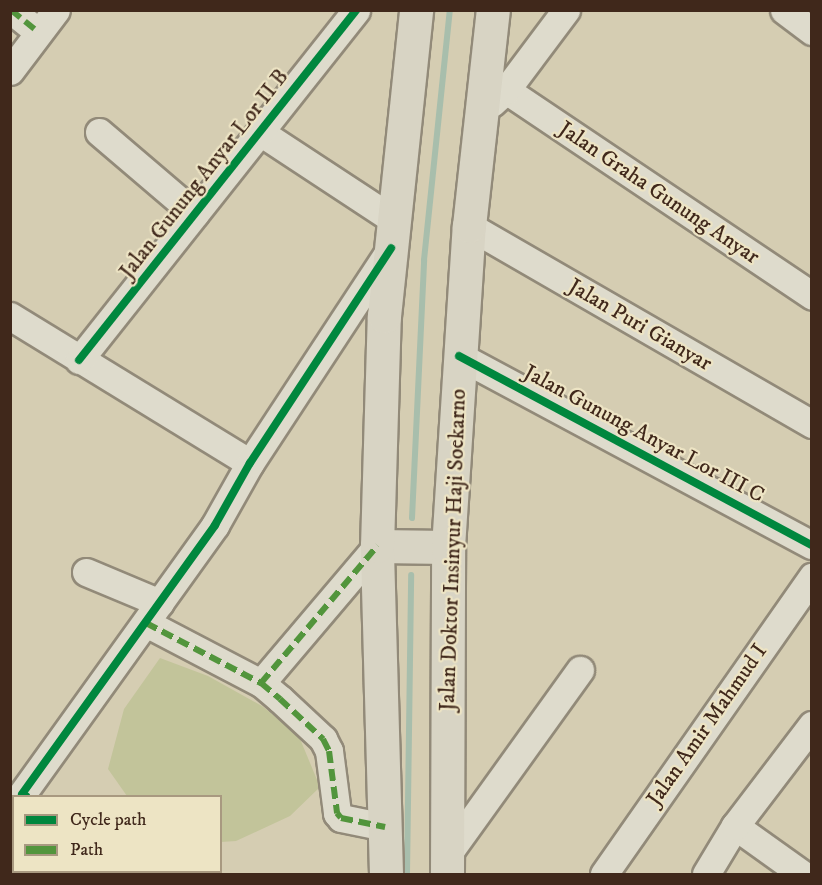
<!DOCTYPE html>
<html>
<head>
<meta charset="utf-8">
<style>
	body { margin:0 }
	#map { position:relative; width:822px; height:885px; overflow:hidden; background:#d5cdb2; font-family:"IM FELL DW Pica",serif }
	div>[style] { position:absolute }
	.green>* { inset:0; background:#c2c49a }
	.stream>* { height:6px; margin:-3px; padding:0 3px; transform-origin:3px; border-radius:3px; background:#a8beac }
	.roads { filter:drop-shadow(2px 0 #928a79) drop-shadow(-2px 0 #928a79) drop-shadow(0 2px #928a79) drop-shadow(0 -2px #928a79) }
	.minor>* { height:27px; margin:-13.5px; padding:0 13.5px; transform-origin:13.5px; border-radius:13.5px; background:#dedbcc }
	.major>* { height:33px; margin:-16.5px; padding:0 16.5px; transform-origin:16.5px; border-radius:16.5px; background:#d8d4c4 }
	.quiet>* { height:6px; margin-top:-3px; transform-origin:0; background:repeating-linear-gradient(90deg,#52953c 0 12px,transparent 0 18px) }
	.cycleway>* { height:8px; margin:-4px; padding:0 4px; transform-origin:4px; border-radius:4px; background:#00873e }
	span { translate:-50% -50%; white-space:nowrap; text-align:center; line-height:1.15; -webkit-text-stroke:4.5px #ede4c4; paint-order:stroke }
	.street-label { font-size:22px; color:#40281b }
	.frame { position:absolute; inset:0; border:12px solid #40281b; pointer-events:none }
	.legend { position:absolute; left:12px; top:795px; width:210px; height:78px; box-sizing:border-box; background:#ede4c4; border:2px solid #a89980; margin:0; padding:8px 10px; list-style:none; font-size:18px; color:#40281b }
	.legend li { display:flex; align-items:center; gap:12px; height:30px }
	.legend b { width:30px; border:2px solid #a89980 }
</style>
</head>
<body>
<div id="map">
	<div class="green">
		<i style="clip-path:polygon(160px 658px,208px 676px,262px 706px,298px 734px,320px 787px,290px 816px,236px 841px,221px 842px,220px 796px,127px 796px,108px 769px,124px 709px)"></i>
	</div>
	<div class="stream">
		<i style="left:412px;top:518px;width:258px;rotate:-87.3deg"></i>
		<i style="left:424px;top:260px;width:251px;rotate:-84.1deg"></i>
		<i style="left:407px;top:874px;width:299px;rotate:-89.2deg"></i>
	</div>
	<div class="roads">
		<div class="minor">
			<i style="left:11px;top:10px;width:35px;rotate:39deg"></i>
			<i style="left:784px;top:10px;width:35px;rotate:37deg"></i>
			<i style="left:10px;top:71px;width:76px;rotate:-53deg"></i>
			<i style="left:506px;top:90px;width:369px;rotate:33.9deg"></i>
			<i style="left:492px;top:103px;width:19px;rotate:-43deg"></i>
			<i style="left:506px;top:90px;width:100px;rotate:-53.1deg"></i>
			<i style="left:99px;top:132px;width:126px;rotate:40.5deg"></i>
			<i style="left:260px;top:132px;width:160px;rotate:33.3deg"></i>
			<i style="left:469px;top:226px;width:396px;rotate:30deg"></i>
			<i style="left:10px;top:316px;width:281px;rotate:31.5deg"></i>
			<i style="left:459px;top:356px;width:400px;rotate:28.2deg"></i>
			<i style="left:79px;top:360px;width:446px;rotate:-51.6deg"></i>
			<i style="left:86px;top:572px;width:80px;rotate:22.7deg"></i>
			<i style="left:146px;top:623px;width:130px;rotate:27.6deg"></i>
			<i style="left:261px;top:683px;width:25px;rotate:40deg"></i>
			<i style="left:280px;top:699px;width:59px;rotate:42.9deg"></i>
			<i style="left:323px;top:739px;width:13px;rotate:63deg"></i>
			<i style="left:329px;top:751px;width:63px;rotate:82.6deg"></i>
			<i style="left:337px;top:813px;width:6px;rotate:51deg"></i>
			<i style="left:341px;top:818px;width:45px;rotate:11.6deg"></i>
			<i style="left:261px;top:683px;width:180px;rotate:-49.7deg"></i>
			<i style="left:22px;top:794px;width:331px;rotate:-54.3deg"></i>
			<i style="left:215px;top:525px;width:71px;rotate:-60.6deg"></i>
			<i style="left:250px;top:463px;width:257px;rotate:-56.7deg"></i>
			<i style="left:735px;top:826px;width:82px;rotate:35.6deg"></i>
			<i style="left:447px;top:855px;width:228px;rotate:-54.3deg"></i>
			<i style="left:28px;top:874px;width:2px;rotate:-63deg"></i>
			<i style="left:604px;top:874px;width:363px;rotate:-55deg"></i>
			<i style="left:706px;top:874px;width:56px;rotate:-58.9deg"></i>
			<i style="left:735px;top:826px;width:127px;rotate:-52.7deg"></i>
		</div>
		<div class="major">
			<i style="left:377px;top:546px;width:71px;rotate:0.8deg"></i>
			<i style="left:386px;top:874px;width:328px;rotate:-91.6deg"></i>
			<i style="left:377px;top:546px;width:230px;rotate:-88.3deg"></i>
			<i style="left:384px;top:316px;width:308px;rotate:-84deg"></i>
			<i style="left:447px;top:874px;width:327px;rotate:-89.8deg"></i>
			<i style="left:448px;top:547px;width:322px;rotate:-86.3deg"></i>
			<i style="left:469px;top:226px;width:217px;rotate:-83.7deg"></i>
		</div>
	</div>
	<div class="quiet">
		<i style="left:11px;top:10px;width:35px;rotate:39deg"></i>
		<i style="left:146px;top:623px;width:130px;rotate:27.6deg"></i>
		<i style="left:261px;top:683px;width:25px;rotate:40deg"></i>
		<i style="left:280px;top:699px;width:59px;rotate:42.9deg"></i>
		<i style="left:323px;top:739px;width:13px;rotate:63deg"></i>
		<i style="left:329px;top:751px;width:63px;rotate:82.6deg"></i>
		<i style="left:337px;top:813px;width:6px;rotate:51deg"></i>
		<i style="left:341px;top:818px;width:45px;rotate:11.6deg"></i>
		<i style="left:261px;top:683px;width:180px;rotate:-49.7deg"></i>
	</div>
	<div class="cycleway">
		<i style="left:459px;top:356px;width:400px;rotate:28.2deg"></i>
		<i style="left:79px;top:360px;width:446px;rotate:-51.6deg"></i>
		<i style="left:26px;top:796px;width:4px;rotate:-153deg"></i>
		<i style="left:22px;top:794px;width:331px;rotate:-54.3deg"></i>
		<i style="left:215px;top:525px;width:71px;rotate:-60.6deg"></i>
		<i style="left:250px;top:463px;width:257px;rotate:-56.7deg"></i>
	</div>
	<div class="street-label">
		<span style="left:204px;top:174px;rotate:-52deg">Jalan Gunung Anyar Lor II B</span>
		<span style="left:659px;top:193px;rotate:34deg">Jalan Graha Gunung Anyar</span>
		<span style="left:640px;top:325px;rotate:30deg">Jalan Puri Gianyar</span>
		<span style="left:644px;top:434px;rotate:28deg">Jalan Gunung Anyar Lor III C</span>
		<span style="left:453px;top:550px;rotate:-88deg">Jalan Doktor Insinyur Haji Soekarno</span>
		<span style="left:707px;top:725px;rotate:-55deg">Jalan Amir Mahmud I</span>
	</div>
	<div class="frame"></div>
	<ul class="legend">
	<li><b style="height:8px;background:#00873e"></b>Cycle path</li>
	<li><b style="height:8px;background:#52953c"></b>Path</li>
	</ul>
</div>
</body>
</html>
